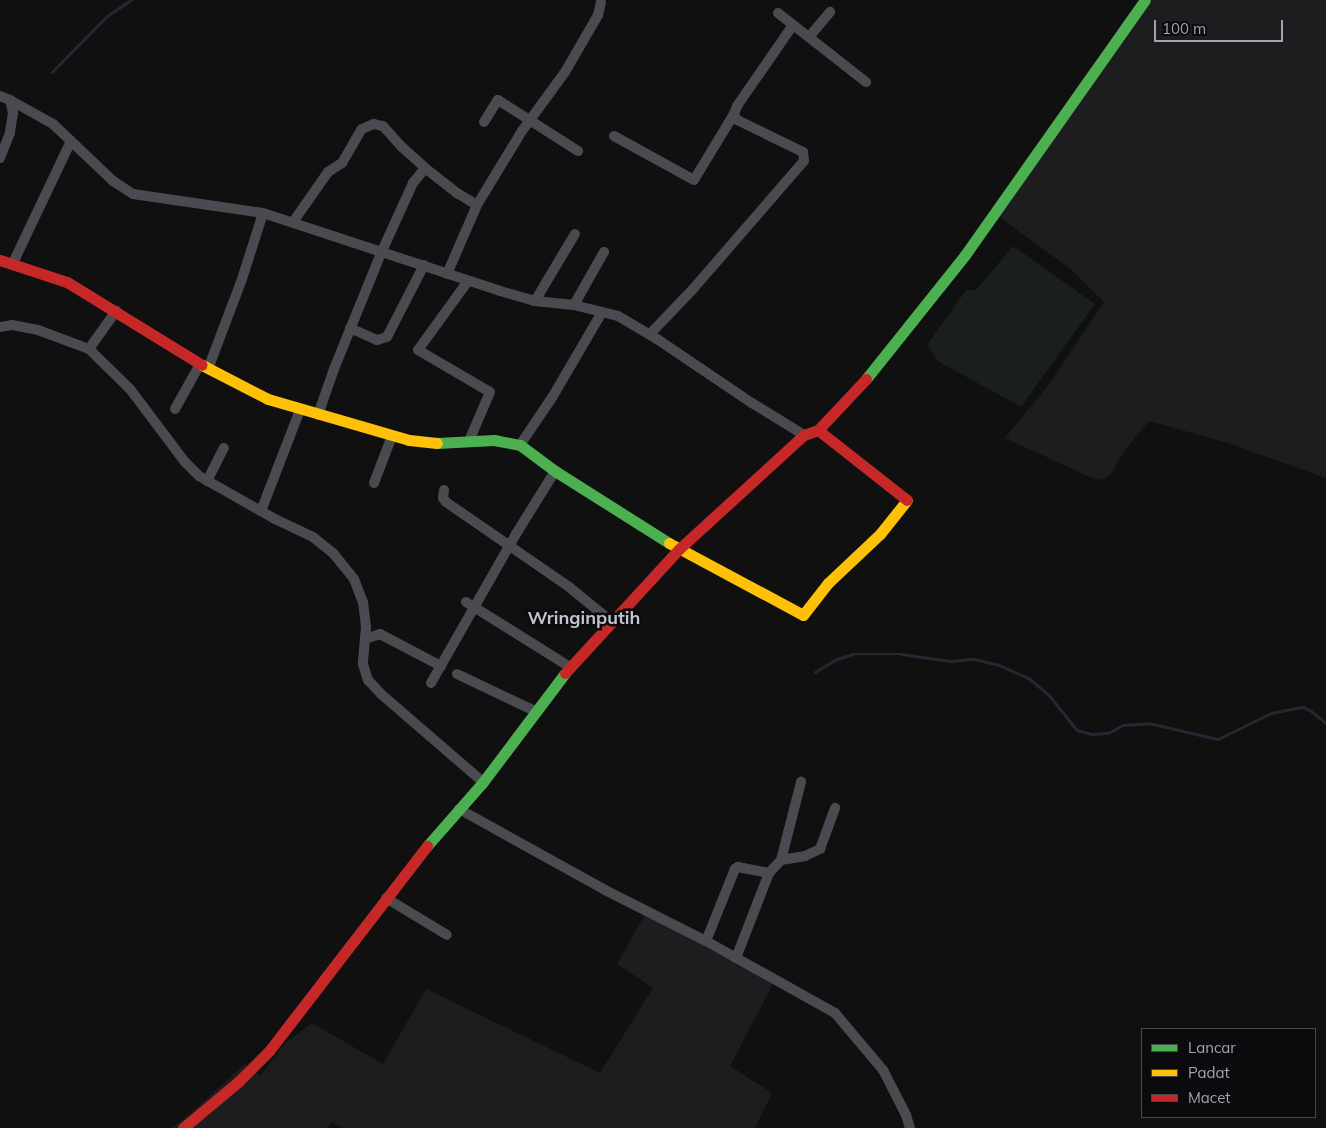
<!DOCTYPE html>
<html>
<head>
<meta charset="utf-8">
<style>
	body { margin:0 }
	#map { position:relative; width:1326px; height:1128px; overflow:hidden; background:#101010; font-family:Mulish,sans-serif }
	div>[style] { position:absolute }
	.built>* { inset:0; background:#1d1d1f }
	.green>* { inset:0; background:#191f1a }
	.stream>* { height:2.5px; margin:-1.25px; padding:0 1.25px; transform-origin:1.25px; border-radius:1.25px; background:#232932 }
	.street>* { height:10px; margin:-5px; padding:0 5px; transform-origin:5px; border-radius:5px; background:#4a4b50 }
	.fast>* { height:11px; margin:-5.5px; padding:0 5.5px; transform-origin:5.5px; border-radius:5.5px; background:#4caf50 }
	.slow>* { height:11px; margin:-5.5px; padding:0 5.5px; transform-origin:5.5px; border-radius:5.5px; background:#ffc107 }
	.jam>* { height:11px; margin:-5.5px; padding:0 5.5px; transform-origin:5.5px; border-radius:5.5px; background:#c62828 }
	span { translate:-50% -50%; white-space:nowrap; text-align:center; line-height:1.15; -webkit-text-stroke:5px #0b0a0c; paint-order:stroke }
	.quarter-label { font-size:18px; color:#c1c3cf; font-weight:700 }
	.legend { position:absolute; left:1141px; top:1028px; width:175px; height:90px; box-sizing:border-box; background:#0b0a0c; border:1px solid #47484f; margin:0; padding:6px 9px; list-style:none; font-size:15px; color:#a0a4b3 }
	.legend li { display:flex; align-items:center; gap:10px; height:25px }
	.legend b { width:25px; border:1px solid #47484f }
	.scale { position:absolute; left:1154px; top:20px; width:129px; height:22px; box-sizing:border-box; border:2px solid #a0a4b3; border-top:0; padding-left:6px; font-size:15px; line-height:18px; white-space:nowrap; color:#a0a4b3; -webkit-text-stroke:4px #0b0a0c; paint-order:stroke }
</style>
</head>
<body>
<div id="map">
	<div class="built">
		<i style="clip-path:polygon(1139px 0,1326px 0,1326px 478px,1228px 443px,1149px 421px,1124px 451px,1111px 474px,1103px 480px,1092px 478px,1005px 438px,1046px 388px,1104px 302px,1072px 270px,992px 212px)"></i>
		<i style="clip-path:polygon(646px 913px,773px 984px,730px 1066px,772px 1093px,755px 1128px,343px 1128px,331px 1123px,328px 1128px,171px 1128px,191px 1113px,245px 1064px,260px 1076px,285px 1043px,312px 1023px,383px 1064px,426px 989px,600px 1073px,653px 988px,617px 964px)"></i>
	</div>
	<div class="green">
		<i style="clip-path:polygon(1013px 246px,1095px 304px,1021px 407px,939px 362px,927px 345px,966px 290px,976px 290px)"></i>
	</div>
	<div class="stream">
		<i style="left:52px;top:72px;width:78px;rotate:-45.5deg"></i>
		<i style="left:107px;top:16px;width:29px;rotate:-34deg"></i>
		<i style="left:815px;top:672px;width:26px;rotate:-31deg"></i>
		<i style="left:837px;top:659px;width:17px;rotate:-17deg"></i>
		<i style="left:853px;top:654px;width:48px"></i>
		<i style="left:901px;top:654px;width:49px;rotate:8.1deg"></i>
		<i style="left:950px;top:661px;width:24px;rotate:-5deg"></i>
		<i style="left:974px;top:659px;width:26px;rotate:13deg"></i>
		<i style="left:999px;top:665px;width:34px;rotate:24deg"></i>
		<i style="left:1030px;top:679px;width:25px;rotate:40deg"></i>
		<i style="left:1049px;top:695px;width:45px;rotate:51.3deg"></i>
		<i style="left:1077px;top:730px;width:16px;rotate:15deg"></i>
		<i style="left:1092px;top:734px;width:16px;rotate:-4deg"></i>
		<i style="left:1108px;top:733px;width:17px;rotate:-28deg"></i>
		<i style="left:1123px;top:725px;width:26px;rotate:-4deg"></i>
		<i style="left:1149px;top:723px;width:71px;rotate:13.1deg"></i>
		<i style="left:1218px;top:739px;width:59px;rotate:-26.1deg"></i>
		<i style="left:1271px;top:713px;width:33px;rotate:-11deg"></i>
		<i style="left:1303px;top:707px;width:8px;rotate:23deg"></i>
		<i style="left:1310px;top:710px;width:21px;rotate:39deg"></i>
	</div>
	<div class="street">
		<i style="left:778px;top:13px;width:112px;rotate:38.1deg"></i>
		<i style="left:809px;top:37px;width:33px;rotate:-50deg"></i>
		<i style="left:0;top:96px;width:11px;rotate:22deg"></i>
		<i style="left:10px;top:100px;width:13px;rotate:77deg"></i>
		<i style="left:13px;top:113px;width:20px;rotate:99deg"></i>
		<i style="left:10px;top:133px;width:27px;rotate:112deg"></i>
		<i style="left:10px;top:100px;width:49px;rotate:29.2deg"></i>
		<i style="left:53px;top:124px;width:83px;rotate:43.5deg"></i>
		<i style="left:113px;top:181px;width:24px;rotate:33deg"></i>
		<i style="left:133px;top:194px;width:131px;rotate:8.3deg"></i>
		<i style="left:263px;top:213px;width:250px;rotate:18.2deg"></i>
		<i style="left:500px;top:291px;width:36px;rotate:16deg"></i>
		<i style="left:535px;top:301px;width:39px;rotate:6deg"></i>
		<i style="left:574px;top:305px;width:45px;rotate:14deg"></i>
		<i style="left:618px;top:316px;width:45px;rotate:30.5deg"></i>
		<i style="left:657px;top:339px;width:115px;rotate:34deg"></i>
		<i style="left:752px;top:403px;width:61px;rotate:31.6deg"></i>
		<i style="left:484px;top:122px;width:26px;rotate:-58deg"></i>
		<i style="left:498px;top:100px;width:95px;rotate:32.5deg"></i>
		<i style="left:614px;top:136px;width:91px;rotate:28.8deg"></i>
		<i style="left:694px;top:180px;width:77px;rotate:-58.8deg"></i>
		<i style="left:293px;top:222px;width:61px;rotate:-55deg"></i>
		<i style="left:328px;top:172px;width:17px;rotate:-33deg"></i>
		<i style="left:342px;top:163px;width:39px;rotate:-60deg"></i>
		<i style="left:362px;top:129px;width:13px;rotate:-23deg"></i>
		<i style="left:374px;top:124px;width:9px;rotate:13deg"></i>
		<i style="left:383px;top:126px;width:28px;rotate:48deg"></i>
		<i style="left:402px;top:147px;width:31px;rotate:42deg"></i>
		<i style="left:425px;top:168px;width:41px;rotate:38deg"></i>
		<i style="left:457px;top:193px;width:23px;rotate:31deg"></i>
		<i style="left:13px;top:263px;width:135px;rotate:-64.6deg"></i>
		<i style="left:447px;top:274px;width:75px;rotate:-66.5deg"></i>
		<i style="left:477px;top:205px;width:87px;rotate:-58.7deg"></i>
		<i style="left:522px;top:131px;width:73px;rotate:-53.9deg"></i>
		<i style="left:565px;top:72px;width:66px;rotate:-59.9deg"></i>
		<i style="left:598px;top:15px;width:13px;rotate:-77deg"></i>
		<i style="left:468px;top:281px;width:85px;rotate:125.9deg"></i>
		<i style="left:418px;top:350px;width:83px;rotate:30.3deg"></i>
		<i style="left:490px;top:392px;width:53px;rotate:113.2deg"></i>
		<i style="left:535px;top:301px;width:78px;rotate:-59.2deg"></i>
		<i style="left:574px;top:305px;width:61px;rotate:-60.5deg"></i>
		<i style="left:0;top:327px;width:12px;rotate:-9deg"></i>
		<i style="left:12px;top:325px;width:26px;rotate:11deg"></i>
		<i style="left:38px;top:330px;width:54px;rotate:20.4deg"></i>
		<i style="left:89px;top:349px;width:57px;rotate:44.3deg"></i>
		<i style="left:130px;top:389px;width:91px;rotate:53deg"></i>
		<i style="left:185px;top:462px;width:20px;rotate:45deg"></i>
		<i style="left:199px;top:476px;width:87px;rotate:29.5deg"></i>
		<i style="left:275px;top:519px;width:42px;rotate:25.3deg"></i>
		<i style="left:313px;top:537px;width:26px;rotate:39deg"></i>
		<i style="left:333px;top:553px;width:33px;rotate:51deg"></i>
		<i style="left:354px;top:579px;width:25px;rotate:69deg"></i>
		<i style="left:363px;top:602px;width:25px;rotate:83deg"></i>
		<i style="left:366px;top:627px;width:37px;rotate:95deg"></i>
		<i style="left:363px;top:664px;width:17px;rotate:73deg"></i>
		<i style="left:368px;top:680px;width:19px;rotate:47deg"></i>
		<i style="left:381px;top:694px;width:135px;rotate:40.8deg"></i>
		<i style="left:350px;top:328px;width:30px;rotate:24deg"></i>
		<i style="left:377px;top:340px;width:10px;rotate:-17deg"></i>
		<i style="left:387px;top:337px;width:81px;rotate:-62.8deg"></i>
		<i style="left:650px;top:334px;width:62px;rotate:-46.3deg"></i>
		<i style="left:693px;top:289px;width:169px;rotate:-49.1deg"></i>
		<i style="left:804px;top:161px;width:9px;rotate:-96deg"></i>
		<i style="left:803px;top:152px;width:73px;rotate:-154.1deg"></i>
		<i style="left:737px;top:120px;width:7px;rotate:-117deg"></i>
		<i style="left:734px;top:114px;width:9px;rotate:-69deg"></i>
		<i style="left:737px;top:106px;width:98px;rotate:-55.3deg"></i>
		<i style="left:89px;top:349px;width:47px;rotate:-54.6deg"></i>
		<i style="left:208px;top:369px;width:96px;rotate:-69.3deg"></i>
		<i style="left:242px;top:279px;width:69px;rotate:-72.3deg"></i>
		<i style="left:175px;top:409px;width:51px;rotate:-60.9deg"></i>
		<i style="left:318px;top:415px;width:49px;rotate:-70.8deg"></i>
		<i style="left:334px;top:369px;width:127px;rotate:-67.9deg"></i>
		<i style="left:382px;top:251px;width:75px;rotate:-65.5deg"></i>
		<i style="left:413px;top:183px;width:19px;rotate:-51deg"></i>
		<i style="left:520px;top:445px;width:59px;rotate:-56deg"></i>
		<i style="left:553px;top:396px;width:97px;rotate:-59.7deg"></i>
		<i style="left:207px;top:481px;width:37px;rotate:-63deg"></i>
		<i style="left:374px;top:483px;width:50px;rotate:-69deg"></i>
		<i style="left:444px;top:490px;width:8px;rotate:97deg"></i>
		<i style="left:443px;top:498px;width:5px;rotate:53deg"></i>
		<i style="left:446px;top:502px;width:150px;rotate:34.6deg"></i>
		<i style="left:569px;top:587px;width:55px;rotate:39.1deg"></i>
		<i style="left:261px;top:511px;width:108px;rotate:-68.9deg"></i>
		<i style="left:466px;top:602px;width:123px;rotate:32deg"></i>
		<i style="left:365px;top:639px;width:16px;rotate:-18deg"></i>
		<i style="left:380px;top:634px;width:69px;rotate:27.7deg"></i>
		<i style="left:457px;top:674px;width:86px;rotate:25.4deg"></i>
		<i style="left:431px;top:683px;width:172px;rotate:-60.3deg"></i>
		<i style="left:516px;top:534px;width:74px;rotate:-58.2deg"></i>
		<i style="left:459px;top:809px;width:167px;rotate:29deg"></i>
		<i style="left:605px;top:890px;width:113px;rotate:26.8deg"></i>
		<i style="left:706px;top:941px;width:148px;rotate:29.2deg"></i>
		<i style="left:835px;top:1013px;width:75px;rotate:49.9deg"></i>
		<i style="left:883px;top:1070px;width:51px;rotate:62.9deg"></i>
		<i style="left:906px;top:1115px;width:14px;rotate:73deg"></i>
		<i style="left:781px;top:860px;width:24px;rotate:-9deg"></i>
		<i style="left:805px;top:856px;width:17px;rotate:-25deg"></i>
		<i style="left:820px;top:849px;width:44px;rotate:-69.9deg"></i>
		<i style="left:386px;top:898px;width:71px;rotate:31.2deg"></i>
		<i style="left:706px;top:941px;width:78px;rotate:-68.1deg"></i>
		<i style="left:735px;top:869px;width:4px;rotate:-34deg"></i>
		<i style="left:738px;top:867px;width:32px;rotate:11deg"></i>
		<i style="left:736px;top:958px;width:91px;rotate:-68.8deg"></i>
		<i style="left:769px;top:873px;width:18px;rotate:-47deg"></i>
		<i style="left:781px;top:860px;width:81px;rotate:-75.6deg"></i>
	</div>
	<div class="fast">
		<i style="left:866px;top:379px;width:159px;rotate:-51.4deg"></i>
		<i style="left:965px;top:255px;width:312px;rotate:-54.8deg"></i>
		<i style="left:437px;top:443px;width:57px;rotate:-3deg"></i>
		<i style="left:494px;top:440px;width:26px;rotate:11deg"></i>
		<i style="left:520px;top:445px;width:44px;rotate:36.6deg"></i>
		<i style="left:555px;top:471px;width:135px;rotate:32.3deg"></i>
		<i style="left:427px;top:846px;width:85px;rotate:-48.8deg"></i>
		<i style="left:483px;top:782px;width:136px;rotate:-53deg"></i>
	</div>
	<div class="slow">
		<i style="left:202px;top:365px;width:74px;rotate:27.3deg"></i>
		<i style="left:268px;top:399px;width:147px;rotate:16.2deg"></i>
		<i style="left:409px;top:440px;width:28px;rotate:6deg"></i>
		<i style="left:669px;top:543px;width:152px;rotate:28.2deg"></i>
		<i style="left:803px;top:615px;width:41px;rotate:-52deg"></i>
		<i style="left:828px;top:583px;width:71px;rotate:-43.3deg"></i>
		<i style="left:880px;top:534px;width:43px;rotate:-51.5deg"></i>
	</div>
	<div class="jam">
		<i style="left:0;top:260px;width:71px;rotate:18.2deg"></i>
		<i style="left:67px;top:282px;width:158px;rotate:31.6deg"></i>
		<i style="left:818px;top:430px;width:113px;rotate:38.2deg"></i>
		<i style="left:565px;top:673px;width:168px;rotate:-47.4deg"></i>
		<i style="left:679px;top:549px;width:169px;rotate:-42.4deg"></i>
		<i style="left:804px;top:435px;width:15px;rotate:-20deg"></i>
		<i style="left:818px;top:430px;width:70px;rotate:-46.7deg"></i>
		<i style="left:183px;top:1128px;width:72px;rotate:-39.9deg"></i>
		<i style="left:238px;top:1082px;width:44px;rotate:-45deg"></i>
		<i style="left:269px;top:1051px;width:259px;rotate:-52.4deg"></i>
	</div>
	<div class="quarter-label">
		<span style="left:584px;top:618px">Wringinputih</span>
	</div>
	<ul class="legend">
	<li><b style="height:6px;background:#4caf50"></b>Lancar</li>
	<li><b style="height:6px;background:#ffc107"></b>Padat</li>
	<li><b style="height:6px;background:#c62828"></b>Macet</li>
	</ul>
	<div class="scale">100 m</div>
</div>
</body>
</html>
